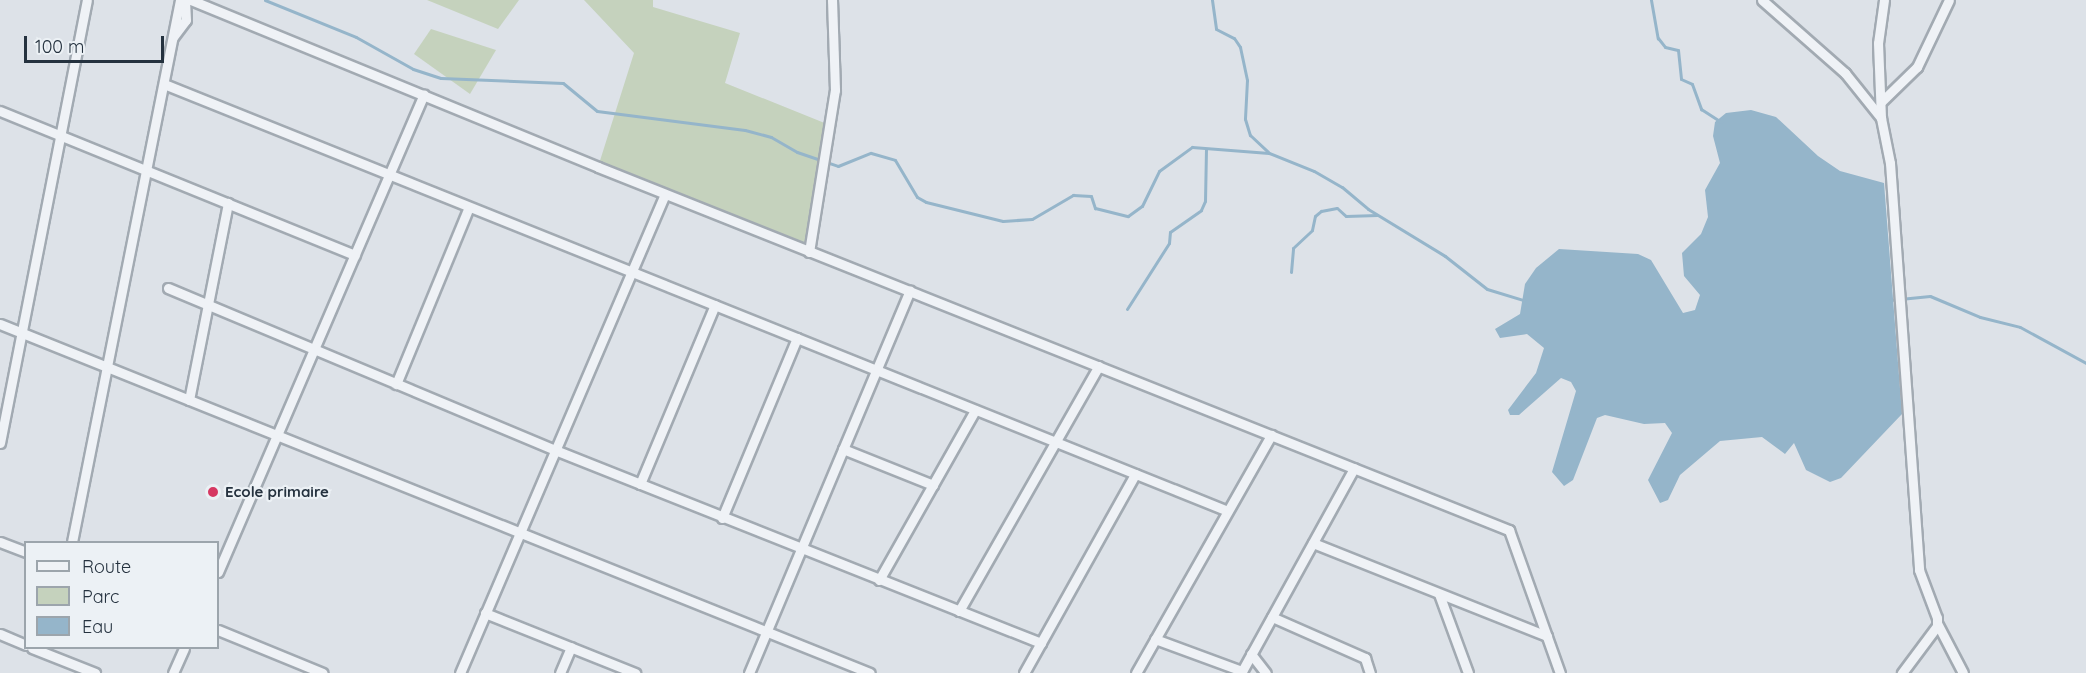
<!DOCTYPE html>
<html>
<head>
<meta charset="utf-8">
<style>
	body { margin:0 }
	#map { position:relative; width:2086px; height:673px; overflow:hidden; background:#dde2e8; font-family:Quicksand,sans-serif }
	div>[style] { position:absolute }
	.green>* { inset:0; background:#c5d2bd }
	.water>* { inset:0; background:#95b5ca }
	.stream>* { height:3px; margin:-1.5px; padding:0 1.5px; transform-origin:1.5px; border-radius:1.5px; background:#95b5ca }
	.roads { filter:drop-shadow(2px 0 #a2aab2) drop-shadow(-2px 0 #a2aab2) drop-shadow(0 2px #a2aab2) drop-shadow(0 -2px #a2aab2) }
	.minor>* { height:9px; margin:-4.5px; padding:0 4.5px; transform-origin:4.5px; border-radius:4.5px; background:#eff2f6 }
	.dots>* { width:16px; height:16px; translate:-50% -50%; box-sizing:border-box; border:3px solid #ecf1f5; border-radius:50% }
	span { translate:-50% -50%; white-space:nowrap; text-align:center; line-height:1.15; -webkit-text-stroke:4.5px #ecf1f5; paint-order:stroke }
	.poi-label { font-size:15px; color:#25323f; font-weight:700 }
	.left { translate:0 -50%; text-align:left }
	.legend { position:absolute; left:24px; top:541px; width:195px; height:108px; box-sizing:border-box; background:#ecf1f5; border:2px solid #9ca5ac; margin:0; padding:8px 10px; list-style:none; font-size:18px; color:#25323f }
	.legend li { display:flex; align-items:center; gap:12px; height:30px }
	.legend b { width:30px; border:2px solid #9ca5ac }
	.scale { position:absolute; left:24px; top:36px; width:140px; height:27px; box-sizing:border-box; border:3px solid #25323f; border-top:0; padding-left:8px; font-size:18px; line-height:21px; white-space:nowrap; color:#25323f; -webkit-text-stroke:4px #ecf1f5; paint-order:stroke }
</style>
</head>
<body>
<div id="map">
	<div class="green">
		<i style="clip-path:polygon(427px 0,519px 0,498px 29px)"></i>
		<i style="clip-path:polygon(584px 0,653px 0,653px 7px,740px 33px,725px 83px,827px 124px,809px 252px,598px 167px,634px 53px)"></i>
		<i style="clip-path:polygon(431px 29px,496px 50px,470px 94px,414px 54px)"></i>
	</div>
	<div class="water">
		<i style="clip-path:polygon(1751px 110px,1776px 117px,1818px 156px,1840px 171px,1884px 183px,1902px 414px,1841px 478px,1830px 482px,1806px 470px,1794px 443px,1785px 454px,1762px 437px,1720px 441px,1680px 475px,1668px 500px,1660px 503px,1648px 480px,1672px 433px,1665px 423px,1644px 424px,1605px 415px,1597px 418px,1573px 480px,1564px 486px,1552px 472px,1576px 391px,1571px 382px,1561px 378px,1519px 415px,1510px 415px,1508px 410px,1536px 373px,1544px 348px,1527px 334px,1500px 338px,1495px 329px,1520px 314px,1525px 284px,1536px 268px,1559px 249px,1638px 254px,1651px 260px,1683px 313px,1695px 310px,1700px 295px,1684px 276px,1682px 253px,1701px 234px,1708px 217px,1705px 190px,1720px 163px,1713px 136px,1715px 122px,1726px 113px)"></i>
	</div>
	<div class="stream">
		<i style="left:265px;top:0;width:98px;rotate:22.1deg"></i>
		<i style="left:356px;top:37px;width:65px;rotate:29.3deg"></i>
		<i style="left:413px;top:69px;width:29px;rotate:18deg"></i>
		<i style="left:441px;top:78px;width:122px;rotate:2.3deg"></i>
		<i style="left:563px;top:83px;width:44px;rotate:39.5deg"></i>
		<i style="left:597px;top:111px;width:149px;rotate:7.3deg"></i>
		<i style="left:745px;top:130px;width:27px;rotate:15deg"></i>
		<i style="left:771px;top:137px;width:30px;rotate:30deg"></i>
		<i style="left:797px;top:152px;width:43px;rotate:18.9deg"></i>
		<i style="left:838px;top:166px;width:35px;rotate:-22deg"></i>
		<i style="left:871px;top:153px;width:25px;rotate:16deg"></i>
		<i style="left:895px;top:160px;width:43px;rotate:59.3deg"></i>
		<i style="left:917px;top:197px;width:10px;rotate:29deg"></i>
		<i style="left:926px;top:202px;width:79px;rotate:13.9deg"></i>
		<i style="left:1003px;top:221px;width:29px;rotate:-4deg"></i>
		<i style="left:1032px;top:219px;width:48px;rotate:-30.3deg"></i>
		<i style="left:1073px;top:195px;width:18px;rotate:3deg"></i>
		<i style="left:1091px;top:196px;width:13px;rotate:72deg"></i>
		<i style="left:1095px;top:208px;width:34px;rotate:14deg"></i>
		<i style="left:1128px;top:216px;width:17px;rotate:-36deg"></i>
		<i style="left:1142px;top:206px;width:39px;rotate:-64deg"></i>
		<i style="left:1159px;top:171px;width:41px;rotate:-36deg"></i>
		<i style="left:1192px;top:147px;width:77px;rotate:4.5deg"></i>
		<i style="left:1269px;top:153px;width:48px;rotate:21.8deg"></i>
		<i style="left:1314px;top:171px;width:32px;rotate:30deg"></i>
		<i style="left:1342px;top:187px;width:34px;rotate:40deg"></i>
		<i style="left:1368px;top:209px;width:90px;rotate:31.4deg"></i>
		<i style="left:1445px;top:256px;width:53px;rotate:38.2deg"></i>
		<i style="left:1487px;top:289px;width:39px;rotate:17deg"></i>
		<i style="left:1212px;top:0;width:29px;rotate:82deg"></i>
		<i style="left:1216px;top:29px;width:20px;rotate:27deg"></i>
		<i style="left:1234px;top:38px;width:11px;rotate:56deg"></i>
		<i style="left:1240px;top:47px;width:34px;rotate:78deg"></i>
		<i style="left:1247px;top:80px;width:39px;rotate:93deg"></i>
		<i style="left:1245px;top:119px;width:17px;rotate:73deg"></i>
		<i style="left:1250px;top:135px;width:25px;rotate:43deg"></i>
		<i style="left:1651px;top:0;width:39px;rotate:80deg"></i>
		<i style="left:1658px;top:38px;width:11px;rotate:52deg"></i>
		<i style="left:1665px;top:47px;width:13px;rotate:13deg"></i>
		<i style="left:1678px;top:50px;width:29px;rotate:84deg"></i>
		<i style="left:1681px;top:79px;width:12px;rotate:24deg"></i>
		<i style="left:1692px;top:84px;width:27px;rotate:70deg"></i>
		<i style="left:1701px;top:109px;width:24px;rotate:33deg"></i>
		<i style="left:1291px;top:272px;width:24px;rotate:-85deg"></i>
		<i style="left:1293px;top:248px;width:26px;rotate:-43deg"></i>
		<i style="left:1312px;top:230px;width:14px;rotate:-78deg"></i>
		<i style="left:1315px;top:216px;width:8px;rotate:-40deg"></i>
		<i style="left:1321px;top:211px;width:16px;rotate:-11deg"></i>
		<i style="left:1337px;top:208px;width:12px;rotate:42deg"></i>
		<i style="left:1346px;top:216px;width:31px;rotate:-2deg"></i>
		<i style="left:1890px;top:300px;width:40px;rotate:-5.7deg"></i>
		<i style="left:1930px;top:296px;width:54px;rotate:22.8deg"></i>
		<i style="left:1980px;top:317px;width:41px;rotate:14deg"></i>
		<i style="left:2020px;top:327px;width:75px;rotate:28.6deg"></i>
		<i style="left:1127px;top:309px;width:78px;rotate:-57.5deg"></i>
		<i style="left:1169px;top:243px;width:11px;rotate:-85deg"></i>
		<i style="left:1170px;top:232px;width:38px;rotate:-35deg"></i>
		<i style="left:1201px;top:210px;width:10px;rotate:-66deg"></i>
		<i style="left:1205px;top:201px;width:52px;rotate:-88.9deg"></i>
	</div>
	<div class="roads">
		<div class="minor">
			<i style="left:191px;top:0;width:440px;rotate:22.3deg"></i>
			<i style="left:598px;top:167px;width:981px;rotate:21.73deg"></i>
			<i style="left:1509px;top:530px;width:152px;rotate:70.4deg"></i>
			<i style="left:1762px;top:0;width:111px;rotate:41.3deg"></i>
			<i style="left:1845px;top:73px;width:58px;rotate:51.3deg"></i>
			<i style="left:1884px;top:0;width:43px;rotate:97.9deg"></i>
			<i style="left:1878px;top:43px;width:75px;rotate:87.7deg"></i>
			<i style="left:1881px;top:118px;width:46px;rotate:78.7deg"></i>
			<i style="left:1890px;top:163px;width:408px;rotate:85.9deg"></i>
			<i style="left:1919px;top:570px;width:51px;rotate:69.4deg"></i>
			<i style="left:1937px;top:618px;width:8px;rotate:90deg"></i>
			<i style="left:1937px;top:626px;width:59px;rotate:126.7deg"></i>
			<i style="left:173px;top:37px;width:21px;rotate:-53deg"></i>
			<i style="left:186px;top:20px;width:20px;rotate:-93deg"></i>
			<i style="left:164px;top:84px;width:1146px;rotate:21.87deg"></i>
			<i style="left:1882px;top:101px;width:49px;rotate:-44.2deg"></i>
			<i style="left:1917px;top:67px;width:74px;rotate:-64.5deg"></i>
			<i style="left:0;top:111px;width:383px;rotate:22.1deg"></i>
			<i style="left:809px;top:252px;width:164px;rotate:-80.9deg"></i>
			<i style="left:835px;top:90px;width:90px;rotate:-91.9deg"></i>
			<i style="left:168px;top:288px;width:420px;rotate:22.7deg"></i>
			<i style="left:555px;top:450px;width:523px;rotate:21.66deg"></i>
			<i style="left:0;top:324px;width:937px;rotate:21.86deg"></i>
			<i style="left:396px;top:384px;width:191px;rotate:-67.6deg"></i>
			<i style="left:189px;top:400px;width:201px;rotate:-78.8deg"></i>
			<i style="left:0;top:443px;width:451px;rotate:-78.9deg"></i>
			<i style="left:843px;top:449px;width:97px;rotate:21.8deg"></i>
			<i style="left:640px;top:484px;width:194px;rotate:-67.3deg"></i>
			<i style="left:722px;top:518px;width:195px;rotate:-67.4deg"></i>
			<i style="left:0;top:542px;width:28px;rotate:21deg"></i>
			<i style="left:72px;top:542px;width:553px;rotate:-78.73deg"></i>
			<i style="left:1313px;top:543px;width:252px;rotate:21.7deg"></i>
			<i style="left:218px;top:572px;width:520px;rotate:-66.69deg"></i>
			<i style="left:879px;top:580px;width:195px;rotate:-60.5deg"></i>
			<i style="left:1439px;top:594px;width:84px;rotate:69.8deg"></i>
			<i style="left:959px;top:611px;width:282px;rotate:-60.3deg"></i>
			<i style="left:485px;top:613px;width:162px;rotate:21.8deg"></i>
			<i style="left:1272px;top:617px;width:102px;rotate:23.8deg"></i>
			<i style="left:1365px;top:658px;width:16px;rotate:72deg"></i>
			<i style="left:1937px;top:623px;width:56px;rotate:62.5deg"></i>
			<i style="left:218px;top:630px;width:113px;rotate:22.3deg"></i>
			<i style="left:0;top:634px;width:28px;rotate:23deg"></i>
			<i style="left:1155px;top:639px;width:93px;rotate:20.2deg"></i>
			<i style="left:32px;top:648px;width:68px;rotate:21.6deg"></i>
			<i style="left:1251px;top:654px;width:24px;rotate:52deg"></i>
			<i style="left:173px;top:673px;width:27px;rotate:-66deg"></i>
			<i style="left:460px;top:673px;width:521px;rotate:-66.83deg"></i>
			<i style="left:560px;top:673px;width:28px;rotate:-67deg"></i>
			<i style="left:749px;top:673px;width:415px;rotate:-67.2deg"></i>
			<i style="left:1024px;top:673px;width:228px;rotate:-60.8deg"></i>
			<i style="left:1136px;top:673px;width:274px;rotate:-60.4deg"></i>
			<i style="left:1241px;top:673px;width:234px;rotate:-61.1deg"></i>
		</div>
	</div>
	<div class="dots">
		<i style="left:213px;top:492px;background:#d63862"></i>
	</div>
	<div class="poi-label">
		<span class="left" style="left:225px;top:492px">Ecole primaire</span>
	</div>
	<ul class="legend">
	<li><b style="height:8px;background:#eff2f6"></b>Route</li>
	<li><b style="height:16px;background:#c5d2bd"></b>Parc</li>
	<li><b style="height:16px;background:#95b5ca"></b>Eau</li>
	</ul>
	<div class="scale">100 m</div>
</div>
</body>
</html>
